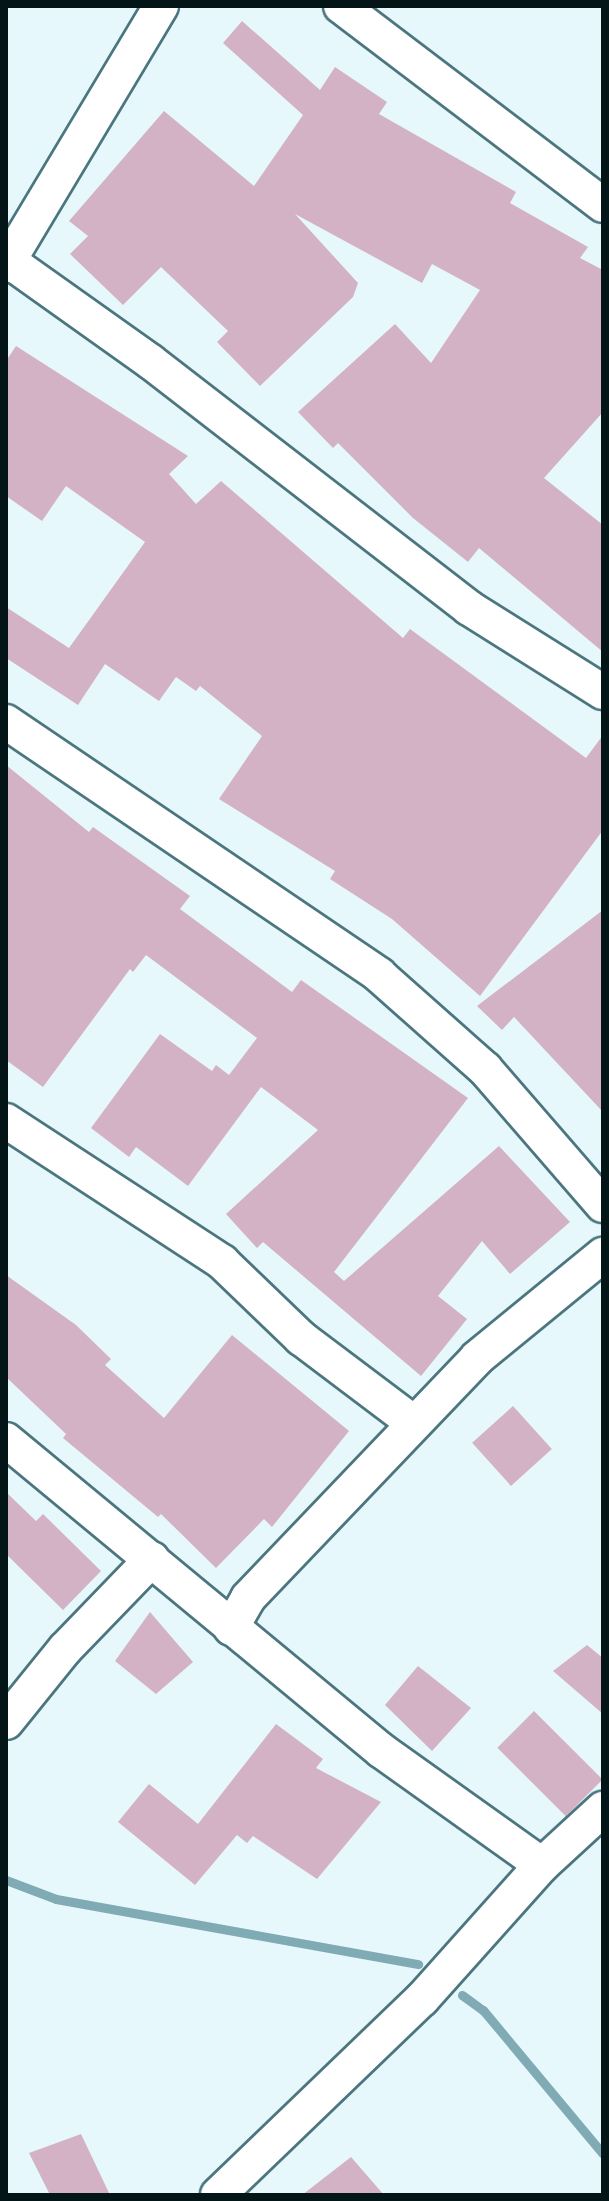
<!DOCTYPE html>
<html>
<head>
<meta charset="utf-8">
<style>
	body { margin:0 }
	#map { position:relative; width:609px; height:2201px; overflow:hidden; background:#e6f8fc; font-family:Montserrat,sans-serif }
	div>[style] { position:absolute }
	.stream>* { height:9px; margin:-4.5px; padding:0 4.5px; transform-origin:4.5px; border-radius:4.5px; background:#81abb4 }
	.building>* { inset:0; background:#d4b2c6; transform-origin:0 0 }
	.roads { filter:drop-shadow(2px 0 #4c767f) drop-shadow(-2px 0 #4c767f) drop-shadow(0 2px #4c767f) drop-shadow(0 -2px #4c767f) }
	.minor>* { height:34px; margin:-17px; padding:0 17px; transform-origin:17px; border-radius:17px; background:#fff }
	span { translate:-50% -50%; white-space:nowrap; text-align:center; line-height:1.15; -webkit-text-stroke:8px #fff; paint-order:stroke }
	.frame { position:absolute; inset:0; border:8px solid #041518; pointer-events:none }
</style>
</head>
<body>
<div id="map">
	<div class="stream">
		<i style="left:6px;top:1880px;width:53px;rotate:20.8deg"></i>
		<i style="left:56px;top:1899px;width:368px;rotate:10.2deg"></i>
		<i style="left:462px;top:1995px;width:26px;rotate:36deg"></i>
		<i style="left:483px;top:2010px;width:187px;rotate:50.2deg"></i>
	</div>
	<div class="building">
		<i style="clip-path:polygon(242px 21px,320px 90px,335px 67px,387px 102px,379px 114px,516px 192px,510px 203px,588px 247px,580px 258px,603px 270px,603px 412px,544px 478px,603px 525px,603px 652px,479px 548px,468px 562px,413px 518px,338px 443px,333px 448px,298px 412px,395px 324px,431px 363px,480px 290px,432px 264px,422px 283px,295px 214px,358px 283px,353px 297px,260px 386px,217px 342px,228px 331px,161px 267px,123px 305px,70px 254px,88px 236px,69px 221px,164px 111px,254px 186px,303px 115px,223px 43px)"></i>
		<i style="clip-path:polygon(16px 346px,188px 456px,169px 474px,196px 504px,221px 481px,403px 638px,410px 629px,586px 758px,603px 735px,603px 830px,480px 996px,392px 919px,330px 879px,335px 871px,219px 799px,262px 736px,200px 686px,196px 691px,176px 677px,159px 701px,105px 664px,78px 705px,6px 658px,6px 607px,69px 648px,145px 542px,66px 486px,42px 521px,6px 496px,6px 361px)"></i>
		<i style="clip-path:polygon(6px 765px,89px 832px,93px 827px,190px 896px,180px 909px,292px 992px,301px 980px,468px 1098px,334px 1272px,344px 1281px,499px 1146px,570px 1222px,510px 1274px,482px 1241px,438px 1296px,467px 1319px,421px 1376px,263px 1242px,257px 1248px,226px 1214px,318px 1130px,261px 1087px,188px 1186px,136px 1147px,129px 1157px,91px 1128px,160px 1034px,212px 1071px,216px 1065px,229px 1075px,257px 1038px,146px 955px,133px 972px,130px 969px,43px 1087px,6px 1060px)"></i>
		<i style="clip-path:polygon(603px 910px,603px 1112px,514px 1017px,502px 1030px,477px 1006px)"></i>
		<i style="clip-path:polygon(6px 1275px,76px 1325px,111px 1359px,105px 1365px,164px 1418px,232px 1335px,349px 1431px,272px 1527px,264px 1519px,216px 1568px,161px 1514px,158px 1517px,63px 1438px,66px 1434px,6px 1377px)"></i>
		<i style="left:513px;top:1406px;width:58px;height:55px;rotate:48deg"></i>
		<i style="clip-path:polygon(6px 1492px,36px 1521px,43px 1514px,101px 1571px,63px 1610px,6px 1554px)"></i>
		<i style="clip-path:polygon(150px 1612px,193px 1662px,156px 1694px,115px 1661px)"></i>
		<i style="clip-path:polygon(587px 1645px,603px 1658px,603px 1714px,553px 1671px)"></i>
		<i style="clip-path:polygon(418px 1666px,471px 1708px,432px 1751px,385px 1705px)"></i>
		<i style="left:534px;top:1711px;width:97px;height:52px;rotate:45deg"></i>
		<i style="clip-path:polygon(276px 1724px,323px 1759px,316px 1768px,381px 1802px,317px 1879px,253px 1836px,247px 1843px,237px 1835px,195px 1885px,118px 1822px,149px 1784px,198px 1824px)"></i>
		<i style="clip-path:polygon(81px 2134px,110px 2195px,50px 2195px,29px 2153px)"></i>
		<i style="clip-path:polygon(351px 2157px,384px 2195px,302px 2195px)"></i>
	</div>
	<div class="roads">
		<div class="minor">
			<i style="left:341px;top:6px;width:329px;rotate:37.2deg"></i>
			<i style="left:9px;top:261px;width:174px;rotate:35.4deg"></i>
			<i style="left:151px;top:362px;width:402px;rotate:37.7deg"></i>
			<i style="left:469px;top:608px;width:158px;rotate:32.1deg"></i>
			<i style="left:6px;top:265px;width:302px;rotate:-59.1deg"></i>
			<i style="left:6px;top:722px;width:451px;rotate:34.1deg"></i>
			<i style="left:379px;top:975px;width:142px;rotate:41.6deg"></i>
			<i style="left:485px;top:1069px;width:180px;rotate:49.1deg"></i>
			<i style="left:6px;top:1121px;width:258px;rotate:33.1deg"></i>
			<i style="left:222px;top:1262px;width:110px;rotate:43.9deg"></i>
			<i style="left:301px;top:1338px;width:141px;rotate:37deg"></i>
			<i style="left:6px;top:1440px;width:488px;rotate:39.6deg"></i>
			<i style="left:382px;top:1751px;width:196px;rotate:35.5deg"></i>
			<i style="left:231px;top:1628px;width:34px;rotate:-60deg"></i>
			<i style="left:248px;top:1598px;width:332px;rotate:-46.3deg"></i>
			<i style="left:477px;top:1358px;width:163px;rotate:-39.3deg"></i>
			<i style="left:6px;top:1722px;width:94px;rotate:-51.1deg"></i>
			<i style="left:65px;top:1649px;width:125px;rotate:-46deg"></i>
			<i style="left:218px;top:2195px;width:283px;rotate:-43.9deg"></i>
			<i style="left:422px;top:1999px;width:180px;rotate:-48.2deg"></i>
			<i style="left:542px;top:1865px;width:83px;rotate:-42.6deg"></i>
		</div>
	</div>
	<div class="frame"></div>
</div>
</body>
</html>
